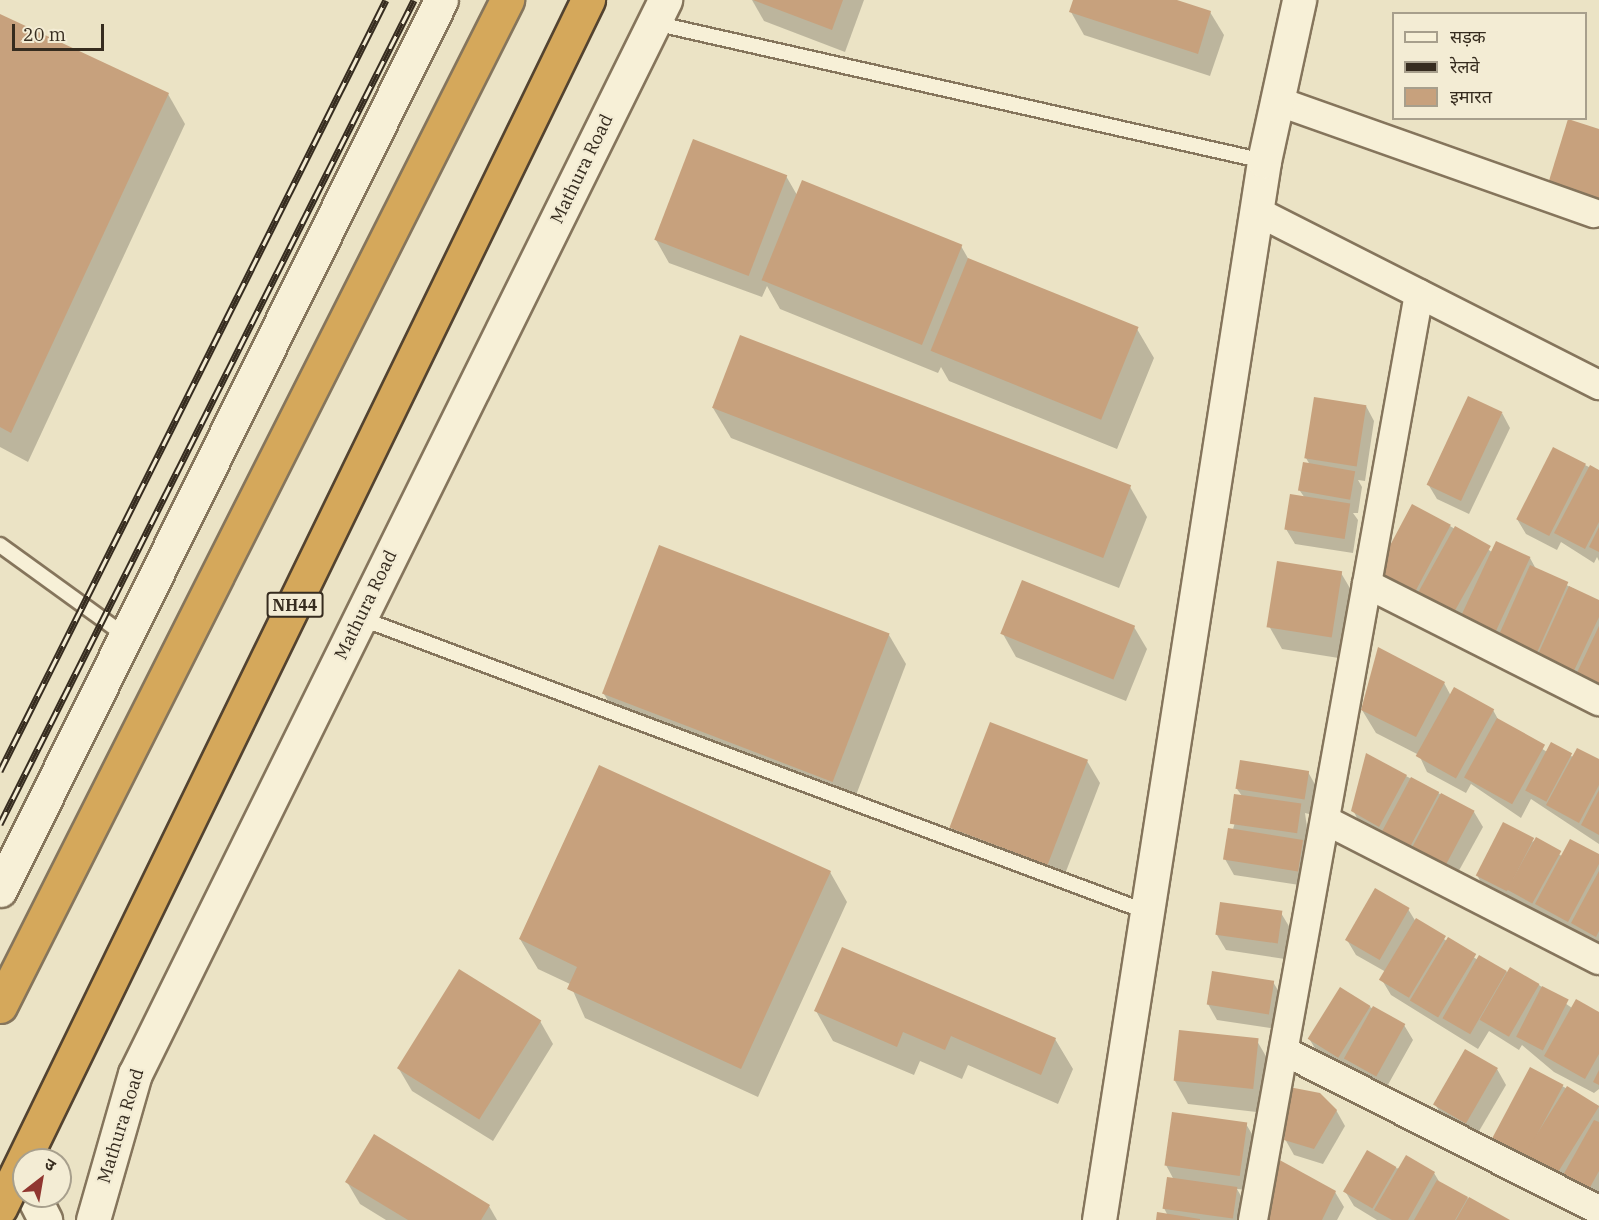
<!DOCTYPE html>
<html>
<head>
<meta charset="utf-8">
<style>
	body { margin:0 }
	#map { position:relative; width:1599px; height:1220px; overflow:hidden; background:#ebe3c5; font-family:"IBM Plex Serif","Noto Sans Devanagari",serif }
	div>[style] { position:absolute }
	.shadow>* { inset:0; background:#0003 }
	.building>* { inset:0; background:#c7a17d; transform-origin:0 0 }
	.roads { filter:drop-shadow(2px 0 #85755c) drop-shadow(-2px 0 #85755c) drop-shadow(0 2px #85755c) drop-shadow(0 -2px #85755c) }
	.lane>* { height:14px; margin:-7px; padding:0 7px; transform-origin:7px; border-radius:7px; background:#f7f0d7 }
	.street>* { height:28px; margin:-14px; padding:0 14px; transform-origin:14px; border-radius:14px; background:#f7f0d7 }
	.secondary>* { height:33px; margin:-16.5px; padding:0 16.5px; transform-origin:16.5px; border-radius:16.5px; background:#f7f0d7 }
	.highway>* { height:33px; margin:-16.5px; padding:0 16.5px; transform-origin:16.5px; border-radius:16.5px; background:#d5a85b }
	.rail>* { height:7px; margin-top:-3.5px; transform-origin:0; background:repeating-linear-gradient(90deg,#f3ecd4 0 14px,#362c1f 0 28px); box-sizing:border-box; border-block:2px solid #362c1f }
	.bridges { filter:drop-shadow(2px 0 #534330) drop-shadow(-2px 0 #534330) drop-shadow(0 2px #534330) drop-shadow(0 -2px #534330) }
	.highway-bridge>* { height:33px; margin:-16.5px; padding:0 16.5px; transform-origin:16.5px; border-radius:16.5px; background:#d5a85b }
	span { translate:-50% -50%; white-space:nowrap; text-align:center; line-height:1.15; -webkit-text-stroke:4.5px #f3ecd4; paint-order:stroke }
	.shield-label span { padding:2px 4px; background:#f3ecd4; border:2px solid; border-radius:4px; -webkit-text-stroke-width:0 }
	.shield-label { font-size:16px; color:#362c1f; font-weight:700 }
	.street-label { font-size:18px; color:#362c1f }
	.legend { position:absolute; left:1392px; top:12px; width:195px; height:108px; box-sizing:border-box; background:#f3ecd4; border:2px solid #a79f8c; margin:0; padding:8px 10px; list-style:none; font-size:18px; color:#362c1f }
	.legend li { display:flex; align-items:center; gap:12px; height:30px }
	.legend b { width:30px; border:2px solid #a79f8c }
	.north { position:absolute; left:12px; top:1148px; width:60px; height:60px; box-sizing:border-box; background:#f3ecd4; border:2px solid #a79f8c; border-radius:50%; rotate:31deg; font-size:16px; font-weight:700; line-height:24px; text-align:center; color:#362c1f }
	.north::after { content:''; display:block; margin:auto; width:21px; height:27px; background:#903630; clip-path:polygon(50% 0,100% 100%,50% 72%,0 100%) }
	.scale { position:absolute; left:12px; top:24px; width:92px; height:27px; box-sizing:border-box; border:3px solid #362c1f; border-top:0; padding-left:8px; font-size:18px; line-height:21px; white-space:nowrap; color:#362c1f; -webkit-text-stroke:4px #f3ecd4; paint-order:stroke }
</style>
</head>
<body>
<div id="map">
	<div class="shadow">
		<i style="clip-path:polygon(752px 0,864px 0,845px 52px,764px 21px)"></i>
		<i style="clip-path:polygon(1075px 0,1172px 0,1210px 12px,1224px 35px,1210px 76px,1084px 35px,1071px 12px)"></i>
		<i style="clip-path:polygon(0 16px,168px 94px,185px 124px,28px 462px,0 447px)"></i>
		<i style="clip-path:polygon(786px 176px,797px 195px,961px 246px,969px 260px,1137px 329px,1154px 358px,1117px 449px,949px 381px,941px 367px,938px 373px,780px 309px,767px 286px,762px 297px,669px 263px,656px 240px)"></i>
		<i style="clip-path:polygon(1366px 406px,1374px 421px,1365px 481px,1358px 480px,1362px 487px,1358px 513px,1353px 513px,1358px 520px,1353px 553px,1295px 544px,1286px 529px,1305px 498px,1300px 491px,1310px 465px,1306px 458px)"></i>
		<i style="clip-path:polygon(713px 408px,1130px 487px,1147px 517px,1119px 588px,731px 438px)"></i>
		<i style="clip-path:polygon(1502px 413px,1510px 428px,1469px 514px,1437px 499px,1428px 484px)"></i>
		<i style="clip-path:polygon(1585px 465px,1599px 472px,1599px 561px,1597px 557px,1594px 563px,1561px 542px,1557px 550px,1526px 534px,1517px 519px)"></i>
		<i style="clip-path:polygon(1450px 526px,1492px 552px,1530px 558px,1536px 569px,1599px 602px,1599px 701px,1383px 591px)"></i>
		<i style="clip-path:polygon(1341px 573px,1354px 595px,1345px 659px,1282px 649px,1269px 626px)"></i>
		<i style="clip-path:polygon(1134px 627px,1147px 649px,1126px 701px,1016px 657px,1003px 634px)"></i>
		<i style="clip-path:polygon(889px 635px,906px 664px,850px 811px,621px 723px,604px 694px)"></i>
		<i style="clip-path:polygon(1444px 683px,1451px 696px,1493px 710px,1499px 721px,1547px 752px,1599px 761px,1599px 844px,1531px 799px,1521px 818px,1471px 784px,1466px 793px,1427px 772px,1419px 755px,1376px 733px,1362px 710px)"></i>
		<i style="clip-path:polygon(1087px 761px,1100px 783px,1060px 887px,964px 850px,951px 828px)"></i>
		<i style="clip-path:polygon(1308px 772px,1317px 788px,1313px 815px,1305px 813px,1311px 856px,1306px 886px,1234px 875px,1225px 859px,1242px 796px,1237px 789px)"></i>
		<i style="clip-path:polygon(1406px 776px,1474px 812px,1483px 827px,1451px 885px,1361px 826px,1353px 810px)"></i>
		<i style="clip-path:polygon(1537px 839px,1563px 857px,1599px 856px,1599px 948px,1485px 890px,1477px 875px)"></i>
		<i style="clip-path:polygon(830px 872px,847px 902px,758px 1097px,585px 1018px,570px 984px,538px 969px,520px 939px)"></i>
		<i style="clip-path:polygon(1408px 909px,1416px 922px,1478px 960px,1539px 985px,1572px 1008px,1599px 1013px,1599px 1089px,1594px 1093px,1554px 1072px,1522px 1045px,1519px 1050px,1489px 1031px,1478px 1049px,1391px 995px,1382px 980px,1386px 972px,1356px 955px,1347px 940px)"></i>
		<i style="clip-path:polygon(1281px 913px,1290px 928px,1285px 959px,1226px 950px,1217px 935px)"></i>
		<i style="clip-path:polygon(843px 949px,1055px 1039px,1073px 1069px,1058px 1104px,968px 1065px,962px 1079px,920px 1061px,914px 1075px,833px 1041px,816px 1011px)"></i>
		<i style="clip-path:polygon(1273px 982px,1282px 997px,1277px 1029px,1217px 1020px,1208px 1004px)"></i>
		<i style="clip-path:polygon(1370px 1007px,1404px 1025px,1413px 1040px,1385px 1090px,1351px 1067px,1348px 1072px,1319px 1055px,1310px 1040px)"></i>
		<i style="clip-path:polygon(540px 1021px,553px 1044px,493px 1141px,412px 1091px,399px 1069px)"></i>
		<i style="clip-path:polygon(1257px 1041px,1270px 1063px,1265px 1113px,1188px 1104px,1175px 1081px)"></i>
		<i style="clip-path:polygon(1466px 1051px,1497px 1069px,1506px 1085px,1475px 1138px,1444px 1119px,1435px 1104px)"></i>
		<i style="clip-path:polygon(1562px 1086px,1599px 1106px,1599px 1201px,1501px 1154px,1492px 1139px)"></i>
		<i style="clip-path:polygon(1336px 1110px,1345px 1126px,1323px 1164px,1294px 1155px,1285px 1139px)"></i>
		<i style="clip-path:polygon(1246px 1124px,1255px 1139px,1248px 1190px,1237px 1189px,1245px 1203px,1243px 1220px,1157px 1220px,1168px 1216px,1164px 1208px,1174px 1180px,1166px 1165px)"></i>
		<i style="clip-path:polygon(1395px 1168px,1434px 1173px,1440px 1183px,1507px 1220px,1377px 1220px,1354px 1206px,1345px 1191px)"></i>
		<i style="clip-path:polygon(347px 1182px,489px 1206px,497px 1220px,386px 1220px,360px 1204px)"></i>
		<i style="clip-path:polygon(1335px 1192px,1344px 1207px,1337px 1220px,1267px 1220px)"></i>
	</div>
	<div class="building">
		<i style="clip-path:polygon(753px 0,843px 0,832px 30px)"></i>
		<i style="clip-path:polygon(1073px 0,1177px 0,1211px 11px,1198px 54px,1069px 12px)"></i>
		<i style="clip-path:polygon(0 14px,169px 93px,11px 433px,0 427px)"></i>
		<i style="clip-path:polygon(1568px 119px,1599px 129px,1599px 200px,1548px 184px)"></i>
		<i style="left:693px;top:139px;width:101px;height:108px;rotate:21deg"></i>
		<i style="left:802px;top:180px;width:173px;height:108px;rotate:22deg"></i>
		<i style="left:968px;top:258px;width:184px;height:100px;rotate:22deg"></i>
		<i style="left:740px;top:335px;width:419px;height:78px;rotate:21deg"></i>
		<i style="left:1468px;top:396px;width:38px;height:98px;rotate:25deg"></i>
		<i style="left:1314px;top:397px;width:53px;height:62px;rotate:9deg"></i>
		<i style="left:1553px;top:447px;width:37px;height:81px;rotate:27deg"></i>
		<i style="left:1303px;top:462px;width:53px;height:29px;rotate:10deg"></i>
		<i style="clip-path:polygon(1590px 465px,1599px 470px,1599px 522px,1585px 549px,1554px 533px)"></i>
		<i style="left:1290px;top:494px;width:61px;height:36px;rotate:9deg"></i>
		<i style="left:1412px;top:504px;width:44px;height:82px;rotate:28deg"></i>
		<i style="left:1455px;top:526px;width:41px;height:80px;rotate:29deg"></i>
		<i style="clip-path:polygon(1599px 527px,1599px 552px,1589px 547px)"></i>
		<i style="left:1496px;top:541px;width:38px;height:85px;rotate:25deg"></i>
		<i style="left:659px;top:545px;width:247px;height:159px;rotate:21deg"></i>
		<i style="left:1277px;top:561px;width:66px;height:67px;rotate:9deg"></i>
		<i style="left:1530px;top:565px;width:42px;height:81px;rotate:24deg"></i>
		<i style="left:1022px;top:580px;width:122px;height:58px;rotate:22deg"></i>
		<i style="clip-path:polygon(1569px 586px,1599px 600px,1599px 617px,1571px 677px,1535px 661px)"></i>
		<i style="clip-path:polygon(1599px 626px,1599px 691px,1574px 679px)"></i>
		<i style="clip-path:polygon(1378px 647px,1445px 682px,1416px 737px,1361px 710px)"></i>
		<i style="left:1454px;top:687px;width:46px;height:79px;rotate:29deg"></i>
		<i style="left:1497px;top:718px;width:55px;height:68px;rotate:29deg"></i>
		<i style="left:990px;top:722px;width:105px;height:113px;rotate:21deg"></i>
		<i style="left:1551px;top:742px;width:24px;height:55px;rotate:28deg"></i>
		<i style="clip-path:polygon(1577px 748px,1599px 759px,1599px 785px,1579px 823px,1546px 805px)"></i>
		<i style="clip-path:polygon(1366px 753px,1407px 775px,1379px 827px,1351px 811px)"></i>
		<i style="left:1240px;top:760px;width:70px;height:29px;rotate:9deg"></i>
		<i style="clip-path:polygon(599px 765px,831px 871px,741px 1069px,567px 989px,577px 967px,519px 939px)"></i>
		<i style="left:1411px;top:777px;width:32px;height:66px;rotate:28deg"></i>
		<i style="clip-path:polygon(1599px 790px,1599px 835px,1581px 825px)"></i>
		<i style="left:1441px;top:793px;width:38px;height:67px;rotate:28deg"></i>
		<i style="left:1234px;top:794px;width:68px;height:30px;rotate:8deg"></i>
		<i style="left:1503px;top:822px;width:35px;height:60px;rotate:27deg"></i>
		<i style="left:1228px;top:828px;width:76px;height:32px;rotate:9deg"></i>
		<i style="left:1536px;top:837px;width:29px;height:60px;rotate:29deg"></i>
		<i style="clip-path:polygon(1570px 839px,1599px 854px,1599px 864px,1568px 922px,1535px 904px)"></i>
		<i style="clip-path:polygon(1599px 871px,1599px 931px,1596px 937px,1571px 923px)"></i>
		<i style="left:1375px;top:888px;width:40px;height:60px;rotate:30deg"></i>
		<i style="left:1220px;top:902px;width:63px;height:33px;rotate:8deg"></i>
		<i style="left:1416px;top:918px;width:35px;height:72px;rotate:31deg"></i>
		<i style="left:1448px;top:937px;width:33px;height:74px;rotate:31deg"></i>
		<i style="clip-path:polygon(842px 947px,1056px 1038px,1041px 1075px,951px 1036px,945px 1050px,903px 1032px,897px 1047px,814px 1011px)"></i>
		<i style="left:1479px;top:955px;width:32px;height:73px;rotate:30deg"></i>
		<i style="left:1510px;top:967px;width:34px;height:61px;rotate:30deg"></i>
		<i style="left:459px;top:969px;width:97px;height:117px;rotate:32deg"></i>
		<i style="left:1212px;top:971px;width:63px;height:34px;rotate:9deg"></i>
		<i style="left:1542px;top:986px;width:30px;height:57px;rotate:27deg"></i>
		<i style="left:1340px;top:987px;width:36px;height:61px;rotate:32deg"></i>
		<i style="clip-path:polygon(1576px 999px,1599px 1012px,1599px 1054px,1585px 1079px,1544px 1056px)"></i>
		<i style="left:1373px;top:1006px;width:37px;height:60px;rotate:29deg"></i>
		<i style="left:1179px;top:1030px;width:80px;height:51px;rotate:6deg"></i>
		<i style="left:1465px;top:1049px;width:38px;height:64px;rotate:30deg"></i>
		<i style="left:1530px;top:1067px;width:38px;height:82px;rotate:28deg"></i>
		<i style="clip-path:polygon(1599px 1070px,1599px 1085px,1593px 1082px)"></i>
		<i style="left:1567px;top:1086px;width:38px;height:83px;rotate:32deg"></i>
		<i style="clip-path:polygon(1289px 1087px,1320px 1093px,1337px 1110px,1314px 1149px,1284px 1140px)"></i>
		<i style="left:1172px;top:1112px;width:76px;height:54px;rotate:8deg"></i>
		<i style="clip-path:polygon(1594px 1120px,1599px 1122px,1599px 1171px,1588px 1191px,1562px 1177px)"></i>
		<i style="clip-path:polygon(374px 1134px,490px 1205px,481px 1220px,408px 1220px,345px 1182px)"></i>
		<i style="left:1367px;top:1150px;width:34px;height:48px;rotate:30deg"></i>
		<i style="clip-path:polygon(1406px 1155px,1435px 1172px,1408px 1220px,1392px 1220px,1374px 1210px)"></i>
		<i style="clip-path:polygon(1276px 1158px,1336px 1191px,1322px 1220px,1266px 1220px)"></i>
		<i style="left:1167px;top:1177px;width:71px;height:32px;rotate:8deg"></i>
		<i style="clip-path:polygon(1437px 1180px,1468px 1197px,1455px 1220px,1414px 1220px)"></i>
		<i style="clip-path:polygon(1469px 1197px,1510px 1220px,1456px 1220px)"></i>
		<i style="clip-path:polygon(1157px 1212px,1200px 1219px,1200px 1220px,1156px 1220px)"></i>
	</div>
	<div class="roads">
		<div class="lane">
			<i style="left:654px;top:23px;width:625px;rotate:12.75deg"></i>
			<i style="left:0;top:545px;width:157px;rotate:35.9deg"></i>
			<i style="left:360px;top:618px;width:840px;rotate:20.48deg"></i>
		</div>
		<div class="street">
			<i style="left:1277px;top:101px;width:336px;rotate:19.5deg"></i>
			<i style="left:1256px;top:211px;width:385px;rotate:26.9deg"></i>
			<i style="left:1367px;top:584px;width:260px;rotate:26.8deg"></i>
			<i style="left:1327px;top:821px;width:305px;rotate:27.1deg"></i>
			<i style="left:1286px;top:1052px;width:351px;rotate:26.8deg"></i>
			<i style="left:1253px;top:1220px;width:941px;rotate:-79.84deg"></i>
		</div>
		<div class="secondary">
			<i style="left:0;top:890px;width:993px;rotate:-63.64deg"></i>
			<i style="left:33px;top:1196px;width:27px;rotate:63deg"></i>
			<i style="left:93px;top:1220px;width:152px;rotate:-74deg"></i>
			<i style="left:135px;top:1074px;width:1198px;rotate:-63.73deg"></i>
			<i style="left:1099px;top:1220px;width:1072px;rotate:-81.14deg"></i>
			<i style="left:1264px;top:161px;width:165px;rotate:-77.7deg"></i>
		</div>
		<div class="highway">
			<i style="left:0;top:1006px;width:1127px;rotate:-63.25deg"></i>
		</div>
	</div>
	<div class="rail">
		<i style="left:0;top:771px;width:862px;rotate:-63.41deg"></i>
		<i style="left:0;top:824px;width:922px;rotate:-63.32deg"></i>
	</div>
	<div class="bridges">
		<div class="highway-bridge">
			<i style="left:0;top:1208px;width:1344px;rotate:-64.05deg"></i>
		</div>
	</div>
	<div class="shield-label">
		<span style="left:295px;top:605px">NH44</span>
	</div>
	<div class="street-label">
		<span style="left:582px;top:169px;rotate:-64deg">Mathura Road</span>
		<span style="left:366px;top:605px;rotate:-64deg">Mathura Road</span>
		<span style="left:121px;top:1126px;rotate:-73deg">Mathura Road</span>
	</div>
	<ul class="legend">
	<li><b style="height:8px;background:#f7f0d7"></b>सड़क</li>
	<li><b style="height:8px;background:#362c1f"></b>रेलवे</li>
	<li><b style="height:16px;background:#c7a17d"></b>इमारत</li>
	</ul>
	<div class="north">उ</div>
	<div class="scale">20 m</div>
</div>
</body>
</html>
